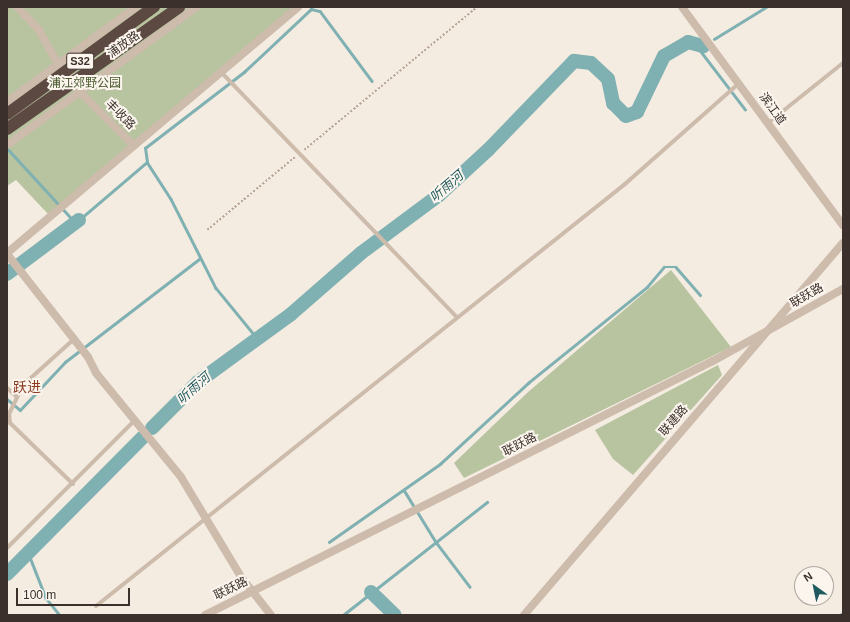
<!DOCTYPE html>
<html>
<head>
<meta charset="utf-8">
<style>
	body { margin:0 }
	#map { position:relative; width:850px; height:622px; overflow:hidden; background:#f4ebe1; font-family:Arial,"Noto Sans SC",sans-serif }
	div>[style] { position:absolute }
	.green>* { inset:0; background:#b8c4a0 }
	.stream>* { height:2.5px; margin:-1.25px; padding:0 1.25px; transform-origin:1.25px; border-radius:1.25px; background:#7fb0b2 }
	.river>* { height:14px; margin:-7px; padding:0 7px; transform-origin:7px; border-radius:7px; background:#7fb0b2 }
	.path>* { height:1.5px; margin-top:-0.75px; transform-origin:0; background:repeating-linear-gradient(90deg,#b9a596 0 2px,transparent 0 4px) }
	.lane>* { height:4px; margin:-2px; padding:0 2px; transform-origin:2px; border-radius:2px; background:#cdbbac }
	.street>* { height:8px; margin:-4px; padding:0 4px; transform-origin:4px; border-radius:4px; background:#cdbbac }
	.highway-bridge>* { height:12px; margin:-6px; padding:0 6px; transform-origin:6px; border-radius:6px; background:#5c4a42 }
	span { translate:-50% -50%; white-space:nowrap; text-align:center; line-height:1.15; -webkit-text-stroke:4px #fbf5ee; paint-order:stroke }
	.shield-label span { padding:1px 3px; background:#fbf5ee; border:1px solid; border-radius:3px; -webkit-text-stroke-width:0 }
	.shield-label { font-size:11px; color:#3b302b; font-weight:700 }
	.street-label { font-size:12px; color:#3b302b }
	.park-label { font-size:12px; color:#4a5a2e }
	.water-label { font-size:13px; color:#1f5a5e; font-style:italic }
	.quarter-label { font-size:14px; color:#8c3b22 }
	.frame { position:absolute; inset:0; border:8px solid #3b302b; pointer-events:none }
	.north { position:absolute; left:794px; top:566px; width:40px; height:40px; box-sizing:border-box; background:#fbf5ee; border:1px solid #aea6a0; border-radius:50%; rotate:327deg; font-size:11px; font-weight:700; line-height:16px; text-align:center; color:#3b302b }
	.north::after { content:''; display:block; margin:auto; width:14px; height:18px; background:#1f5a5e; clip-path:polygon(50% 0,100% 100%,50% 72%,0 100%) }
	.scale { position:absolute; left:16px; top:588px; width:114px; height:18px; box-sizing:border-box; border:2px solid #3b302b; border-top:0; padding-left:5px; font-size:12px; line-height:14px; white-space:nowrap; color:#3b302b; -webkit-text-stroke:3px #fbf5ee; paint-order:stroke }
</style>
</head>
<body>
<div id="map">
	<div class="green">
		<i style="clip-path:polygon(7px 7px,297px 7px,49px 215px,16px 180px,7px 186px)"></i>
		<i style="clip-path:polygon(671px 270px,731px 347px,464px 478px,454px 463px,527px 393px)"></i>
		<i style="clip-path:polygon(718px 365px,722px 375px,633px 475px,613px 459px,595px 430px)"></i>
	</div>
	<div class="stream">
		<i style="left:714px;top:39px;width:61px;rotate:-31.6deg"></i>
		<i style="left:696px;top:45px;width:81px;rotate:52.6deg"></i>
		<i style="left:7px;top:148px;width:98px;rotate:47.5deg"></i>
		<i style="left:73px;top:220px;width:6px"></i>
		<i style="left:79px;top:220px;width:89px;rotate:-40.5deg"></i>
		<i style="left:147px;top:162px;width:44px;rotate:57deg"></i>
		<i style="left:171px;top:199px;width:100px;rotate:63.2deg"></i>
		<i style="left:216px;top:288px;width:65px;rotate:50.6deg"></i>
		<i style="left:147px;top:162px;width:14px;rotate:-98deg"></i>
		<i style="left:145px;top:148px;width:125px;rotate:-37.5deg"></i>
		<i style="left:244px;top:72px;width:92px;rotate:-43.2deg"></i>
		<i style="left:311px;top:9px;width:9px;rotate:13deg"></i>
		<i style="left:320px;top:11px;width:87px;rotate:53.4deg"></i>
		<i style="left:7px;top:399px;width:17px;rotate:40deg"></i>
		<i style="left:20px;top:410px;width:66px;rotate:-46.8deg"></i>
		<i style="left:65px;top:362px;width:169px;rotate:-37.5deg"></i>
		<i style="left:404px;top:490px;width:61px;rotate:58.4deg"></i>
		<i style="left:436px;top:542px;width:56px;rotate:52.9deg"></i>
		<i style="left:329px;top:542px;width:136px;rotate:-35.1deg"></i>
		<i style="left:440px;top:464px;width:120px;rotate:-42.6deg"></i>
		<i style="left:528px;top:383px;width:153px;rotate:-38.9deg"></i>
		<i style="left:647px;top:287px;width:26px;rotate:-50deg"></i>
		<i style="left:664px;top:267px;width:12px"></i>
		<i style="left:676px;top:267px;width:37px;rotate:49deg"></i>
		<i style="left:28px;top:552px;width:49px;rotate:68.6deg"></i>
		<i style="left:46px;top:598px;width:22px;rotate:51deg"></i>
		<i style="left:343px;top:615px;width:183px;rotate:-38.1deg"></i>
		<i style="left:840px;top:615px;width:4px;rotate:-34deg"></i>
	</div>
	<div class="river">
		<i style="left:7px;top:274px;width:90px;rotate:-36.9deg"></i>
		<i style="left:152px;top:428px;width:65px;rotate:-45deg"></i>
		<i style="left:198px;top:382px;width:114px;rotate:-36.1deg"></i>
		<i style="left:290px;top:315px;width:94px;rotate:-41.1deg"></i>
		<i style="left:361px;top:253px;width:97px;rotate:-36.6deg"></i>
		<i style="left:439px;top:195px;width:67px;rotate:-42.6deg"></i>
		<i style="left:488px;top:150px;width:124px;rotate:-46deg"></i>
		<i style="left:574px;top:61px;width:17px;rotate:7deg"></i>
		<i style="left:591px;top:63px;width:23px;rotate:43deg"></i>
		<i style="left:608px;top:79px;width:25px;rotate:78deg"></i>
		<i style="left:613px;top:103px;width:18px;rotate:45deg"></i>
		<i style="left:626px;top:116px;width:12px;rotate:-20deg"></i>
		<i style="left:637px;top:112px;width:62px;rotate:-64.3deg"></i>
		<i style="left:664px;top:56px;width:28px;rotate:-30deg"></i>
		<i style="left:688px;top:42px;width:16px;rotate:15deg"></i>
		<i style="left:7px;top:574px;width:192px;rotate:-45.2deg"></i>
		<i style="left:371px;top:592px;width:33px;rotate:44deg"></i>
	</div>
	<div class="path">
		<i style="left:304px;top:150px;width:224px;rotate:-39.6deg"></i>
		<i style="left:207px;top:230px;width:114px;rotate:-39.7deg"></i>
	</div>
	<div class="lane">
		<i style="left:221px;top:72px;width:339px;rotate:46.1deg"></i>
		<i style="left:768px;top:123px;width:96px;rotate:-38.7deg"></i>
		<i style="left:7px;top:388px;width:12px;rotate:42deg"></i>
		<i style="left:73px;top:484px;width:88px;rotate:-135.9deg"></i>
		<i style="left:10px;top:423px;width:9px;rotate:-96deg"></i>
		<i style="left:9px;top:414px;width:32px;rotate:-64deg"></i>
		<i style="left:23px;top:385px;width:69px;rotate:-42deg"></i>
		<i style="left:7px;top:548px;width:181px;rotate:-45deg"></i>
		<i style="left:96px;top:606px;width:677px;rotate:-38.58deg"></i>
		<i style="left:625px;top:184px;width:151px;rotate:-41.5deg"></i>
	</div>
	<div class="street">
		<i style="left:17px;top:7px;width:32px;rotate:46deg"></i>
		<i style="left:39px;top:30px;width:39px;rotate:61deg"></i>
		<i style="left:58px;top:64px;width:36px;rotate:52deg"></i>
		<i style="left:80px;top:92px;width:76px;rotate:45deg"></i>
		<i style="left:682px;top:7px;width:271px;rotate:53.6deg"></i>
		<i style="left:7px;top:102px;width:160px;rotate:-36.4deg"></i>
		<i style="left:7px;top:145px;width:235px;rotate:-36deg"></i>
		<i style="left:7px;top:253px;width:381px;rotate:-40.2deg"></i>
		<i style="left:7px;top:254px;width:131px;rotate:51.8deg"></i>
		<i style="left:88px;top:357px;width:18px;rotate:63deg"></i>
		<i style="left:96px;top:373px;width:134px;rotate:50.7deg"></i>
		<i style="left:181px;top:477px;width:117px;rotate:59deg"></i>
		<i style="left:241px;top:577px;width:48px;rotate:51.7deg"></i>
		<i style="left:205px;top:615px;width:568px;rotate:-26.57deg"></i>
		<i style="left:713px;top:361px;width:149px;rotate:-29deg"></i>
		<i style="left:524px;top:615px;width:490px;rotate:-49.4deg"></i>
	</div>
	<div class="highway-bridge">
		<i style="left:7px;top:114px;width:182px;rotate:-36.1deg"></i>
		<i style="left:7px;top:129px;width:211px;rotate:-35.3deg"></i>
	</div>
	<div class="shield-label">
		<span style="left:80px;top:61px">S32</span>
	</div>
	<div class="street-label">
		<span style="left:124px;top:45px;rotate:-36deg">浦放路</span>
		<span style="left:772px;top:109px;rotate:54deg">滨江道</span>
		<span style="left:120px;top:115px;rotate:45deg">丰收路</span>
		<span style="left:807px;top:296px;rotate:-30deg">联跃路</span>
		<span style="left:674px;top:421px;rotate:-49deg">联建路</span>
		<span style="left:520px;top:445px;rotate:-27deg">联跃路</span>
		<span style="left:231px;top:589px;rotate:-26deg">联跃路</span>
	</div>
	<div class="park-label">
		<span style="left:85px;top:84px">浦江郊野公园</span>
	</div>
	<div class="water-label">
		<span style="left:447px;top:187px;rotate:-41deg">听雨河</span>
		<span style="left:194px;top:389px;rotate:-42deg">听雨河</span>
	</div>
	<div class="quarter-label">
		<span style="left:27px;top:387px">跃进</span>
	</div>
	<div class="frame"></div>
	<div class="north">N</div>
	<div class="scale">100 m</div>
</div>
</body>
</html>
